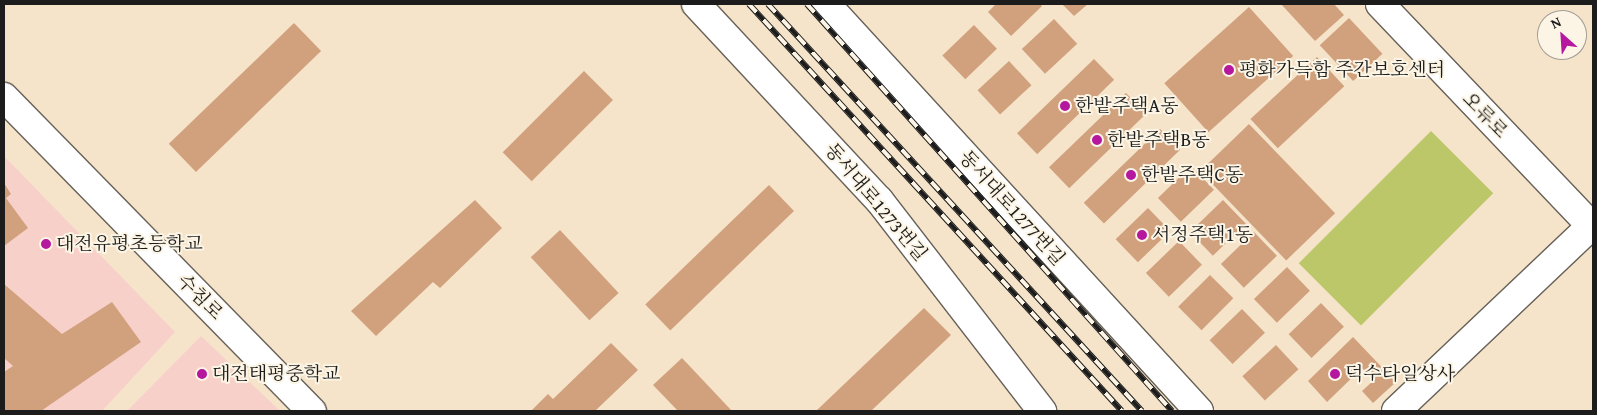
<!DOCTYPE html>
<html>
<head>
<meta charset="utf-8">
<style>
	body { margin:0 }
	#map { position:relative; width:1597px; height:415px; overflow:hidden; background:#f5e4ca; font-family:"Gentium Book Plus","Noto Serif KR",serif }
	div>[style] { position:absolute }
	.built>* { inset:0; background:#f7d0ca }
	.green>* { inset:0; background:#bbc768; transform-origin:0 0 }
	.building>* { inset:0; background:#d1a17e; transform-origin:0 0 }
	.roads { filter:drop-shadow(1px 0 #686259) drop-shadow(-1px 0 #686259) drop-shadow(0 1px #686259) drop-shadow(0 -1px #686259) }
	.minor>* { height:28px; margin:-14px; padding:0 14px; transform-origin:14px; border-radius:14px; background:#fff }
	.tertiary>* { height:28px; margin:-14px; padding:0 14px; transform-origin:14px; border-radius:14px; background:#fff }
	.secondary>* { height:28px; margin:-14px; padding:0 14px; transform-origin:14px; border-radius:14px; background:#fff }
	.rail>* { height:5.5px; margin-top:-2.75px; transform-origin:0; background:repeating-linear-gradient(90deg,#fcf5e5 0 11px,#1c1c1c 0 22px); box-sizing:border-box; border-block:1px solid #1c1c1c }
	.dots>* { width:14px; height:14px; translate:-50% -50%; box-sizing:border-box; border:2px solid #fcf5e5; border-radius:50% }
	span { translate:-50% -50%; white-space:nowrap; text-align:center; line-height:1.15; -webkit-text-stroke:4px #fcf5e5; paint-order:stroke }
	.poi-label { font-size:19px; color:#1c1c1c }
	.left { translate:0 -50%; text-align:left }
	.street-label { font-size:19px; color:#1c1c1c }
	.frame { position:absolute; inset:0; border:5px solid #1c1c1c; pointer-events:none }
	.north { position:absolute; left:1537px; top:10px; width:50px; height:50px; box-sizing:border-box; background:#fcf5e5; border:1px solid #a29e95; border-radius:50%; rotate:334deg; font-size:14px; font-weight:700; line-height:20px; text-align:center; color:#1c1c1c }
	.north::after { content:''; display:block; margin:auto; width:18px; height:22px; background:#b5179e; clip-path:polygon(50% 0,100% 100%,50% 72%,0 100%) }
</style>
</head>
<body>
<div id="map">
	<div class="built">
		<i style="clip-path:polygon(4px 156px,175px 332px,102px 411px,4px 411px)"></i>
		<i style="clip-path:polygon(201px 336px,280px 411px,127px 411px)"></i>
	</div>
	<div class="green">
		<i style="left:1431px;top:131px;width:88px;height:187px;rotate:45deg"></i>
	</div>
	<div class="building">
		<i style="clip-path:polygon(996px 4px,1040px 4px,1042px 6px,1011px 36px,988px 12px)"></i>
		<i style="clip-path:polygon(1062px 4px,1088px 4px,1074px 16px)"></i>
		<i style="clip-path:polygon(1281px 4px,1334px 4px,1344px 15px,1315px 41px)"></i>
		<i style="left:1249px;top:7px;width:66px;height:114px;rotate:48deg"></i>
		<i style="left:1349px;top:18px;width:49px;height:40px;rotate:47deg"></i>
		<i style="left:1054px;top:19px;width:34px;height:44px;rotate:47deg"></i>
		<i style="left:294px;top:23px;width:39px;height:174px;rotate:46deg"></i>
		<i style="left:974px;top:25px;width:33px;height:44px;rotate:46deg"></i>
		<i style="left:1317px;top:57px;width:40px;height:91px;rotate:47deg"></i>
		<i style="left:1094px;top:59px;width:29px;height:107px;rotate:46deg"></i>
		<i style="left:1009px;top:61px;width:33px;height:43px;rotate:47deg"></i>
		<i style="left:584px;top:71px;width:41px;height:115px;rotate:45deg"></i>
		<i style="left:1126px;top:93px;width:29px;height:107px;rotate:46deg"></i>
		<i style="left:1249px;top:124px;width:124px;height:68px;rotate:46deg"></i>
		<i style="left:1160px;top:129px;width:29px;height:106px;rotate:46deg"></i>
		<i style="left:1191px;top:166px;width:33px;height:46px;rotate:46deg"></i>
		<i style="clip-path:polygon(4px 183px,11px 194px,6px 198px,28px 228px,4px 246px)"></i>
		<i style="left:769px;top:185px;width:36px;height:172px;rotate:46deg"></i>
		<i style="clip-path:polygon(475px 200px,502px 228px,440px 288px,433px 282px,376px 336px,351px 311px)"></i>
		<i style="left:1223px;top:200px;width:33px;height:46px;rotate:46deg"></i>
		<i style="left:1148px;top:208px;width:32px;height:45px;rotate:46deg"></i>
		<i style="left:560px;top:230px;width:86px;height:40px;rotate:47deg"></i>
		<i style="left:1254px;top:232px;width:33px;height:46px;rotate:46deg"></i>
		<i style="left:1179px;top:241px;width:33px;height:46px;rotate:46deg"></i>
		<i style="left:1287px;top:267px;width:33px;height:46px;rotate:46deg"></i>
		<i style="left:1210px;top:275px;width:33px;height:45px;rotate:45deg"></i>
		<i style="clip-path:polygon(4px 284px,62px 334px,112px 302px,141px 342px,41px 411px,4px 411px,4px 372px,13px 366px,4px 358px)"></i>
		<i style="left:1321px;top:303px;width:33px;height:45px;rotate:46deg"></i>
		<i style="clip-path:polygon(924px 308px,951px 335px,871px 411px,816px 411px)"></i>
		<i style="left:1242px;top:309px;width:33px;height:45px;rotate:46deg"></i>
		<i style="clip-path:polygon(1353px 337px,1396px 382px,1373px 403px,1362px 391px,1374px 380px,1362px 368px,1327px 402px,1308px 381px)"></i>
		<i style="clip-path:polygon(611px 343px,638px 370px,595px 411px,531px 411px,548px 394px,553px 399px)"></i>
		<i style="left:1276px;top:345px;width:33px;height:46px;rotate:47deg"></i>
		<i style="clip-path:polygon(682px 358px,732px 411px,678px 411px,653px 385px)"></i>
	</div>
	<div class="roads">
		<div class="minor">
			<i style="left:696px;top:4px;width:268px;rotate:47deg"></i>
			<i style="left:879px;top:200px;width:267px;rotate:52.3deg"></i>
			<i style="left:826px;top:4px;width:552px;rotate:47.5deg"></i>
			<i style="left:1396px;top:411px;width:269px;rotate:-43.5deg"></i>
		</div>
		<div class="tertiary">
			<i style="left:1380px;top:4px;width:309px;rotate:46.4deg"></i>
		</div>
		<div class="secondary">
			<i style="left:4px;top:97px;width:440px;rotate:45.6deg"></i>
		</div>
	</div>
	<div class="rail">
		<i style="left:749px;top:4px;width:552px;rotate:47.5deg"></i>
		<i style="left:768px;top:4px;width:553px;rotate:47.42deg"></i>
		<i style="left:807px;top:4px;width:547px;rotate:48.11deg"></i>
	</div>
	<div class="dots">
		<i style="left:1229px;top:70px;background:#b5179e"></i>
		<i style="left:1065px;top:106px;background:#b5179e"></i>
		<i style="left:1097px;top:140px;background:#b5179e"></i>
		<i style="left:1131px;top:175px;background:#b5179e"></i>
		<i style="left:1142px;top:235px;background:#b5179e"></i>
		<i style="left:46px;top:244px;background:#b5179e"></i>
		<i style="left:202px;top:374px;background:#b5179e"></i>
		<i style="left:1335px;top:374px;background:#b5179e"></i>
	</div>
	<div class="poi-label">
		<span class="left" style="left:1239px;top:70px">평화가득함 주간보호센터</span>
		<span class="left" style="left:1075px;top:106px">한밭주택A동</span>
		<span class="left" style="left:1107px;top:140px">한밭주택B동</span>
		<span class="left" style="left:1141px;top:175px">한밭주택C동</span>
		<span class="left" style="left:1152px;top:235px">서정주택1동</span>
		<span class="left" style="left:56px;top:244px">대전유평초등학교</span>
		<span class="left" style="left:212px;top:374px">대전태평중학교</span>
		<span class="left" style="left:1345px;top:374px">덕수타일상사</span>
	</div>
	<div class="street-label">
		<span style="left:1485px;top:115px;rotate:46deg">오류로</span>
		<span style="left:876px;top:202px;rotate:50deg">동서대로1273번길</span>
		<span style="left:1012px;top:208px;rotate:48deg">동서대로1277번길</span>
		<span style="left:200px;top:297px;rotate:45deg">수침로</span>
	</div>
	<div class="frame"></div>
	<div class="north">N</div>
</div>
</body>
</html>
